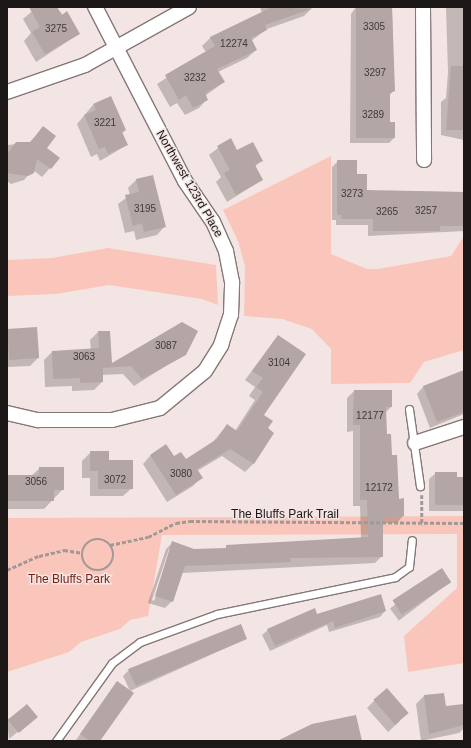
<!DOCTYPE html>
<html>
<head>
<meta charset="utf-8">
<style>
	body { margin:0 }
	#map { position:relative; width:471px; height:748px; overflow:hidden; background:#f3e5e3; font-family:Arial,sans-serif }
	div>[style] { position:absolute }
	.green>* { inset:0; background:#fac6bb }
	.shadow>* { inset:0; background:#0003; transform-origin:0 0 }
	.building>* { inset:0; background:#b3a6a4; transform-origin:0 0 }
	.path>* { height:2.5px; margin-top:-1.25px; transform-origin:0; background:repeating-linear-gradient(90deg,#a29896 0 4px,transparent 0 6px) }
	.path>.ring { margin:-1.25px; padding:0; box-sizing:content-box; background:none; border:2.5px solid #a29896; border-radius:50% }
	.roads { filter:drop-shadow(1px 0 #847876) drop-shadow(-1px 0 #847876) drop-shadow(0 1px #847876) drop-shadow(0 -1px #847876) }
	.lane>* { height:7px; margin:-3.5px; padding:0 3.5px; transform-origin:3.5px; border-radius:3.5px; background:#fff }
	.street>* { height:14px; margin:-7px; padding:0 7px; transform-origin:7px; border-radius:7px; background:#fff }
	span { translate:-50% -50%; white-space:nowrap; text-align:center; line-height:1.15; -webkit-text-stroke:3px #f3e5e3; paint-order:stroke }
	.number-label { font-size:10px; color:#413b3a }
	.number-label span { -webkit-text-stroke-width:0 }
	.street-label { font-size:12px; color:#1b1716 }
	.park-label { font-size:12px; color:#741f12 }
	.frame { position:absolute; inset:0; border:8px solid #1b1716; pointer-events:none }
</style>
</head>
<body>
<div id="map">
	<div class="green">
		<i style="clip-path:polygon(331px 156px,331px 254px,367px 269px,378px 269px,451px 256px,464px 236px,464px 350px,424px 362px,410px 383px,331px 384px,331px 349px,312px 329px,282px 319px,244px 316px,245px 266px,238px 241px,223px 210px)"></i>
		<i style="clip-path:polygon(108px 248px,216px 265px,218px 305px,202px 299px,109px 285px,56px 294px,7px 296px,7px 260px,52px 258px)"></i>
		<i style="clip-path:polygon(464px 516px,464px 663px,408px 672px,404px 636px,457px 588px,457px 534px,162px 535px,148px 616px,130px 620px,120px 629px,81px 642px,69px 652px,7px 672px,7px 518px)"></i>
	</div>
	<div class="shadow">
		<i style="clip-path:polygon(37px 7px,56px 7px,79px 34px,36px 62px,24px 41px,31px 33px,23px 19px)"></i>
		<i style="clip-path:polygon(260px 7px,312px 8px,304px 16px,267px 29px,251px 41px,256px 50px,247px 58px,218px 72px,224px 82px,205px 96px,207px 99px,199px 108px,185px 115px,177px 103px,170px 107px,157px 84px,206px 52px,202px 46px,211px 37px,262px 13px)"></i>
		<i style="clip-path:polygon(356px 7px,392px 7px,394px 90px,389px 96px,389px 123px,394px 138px,389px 143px,350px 143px,351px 14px)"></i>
		<i style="clip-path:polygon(446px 7px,464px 7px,464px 140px,441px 135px,441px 102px,446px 98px,448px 72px)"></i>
		<i style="clip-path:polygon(93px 105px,125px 130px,122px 134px,127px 145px,100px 161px,97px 154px,91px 157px,77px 124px)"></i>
		<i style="clip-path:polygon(43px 127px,46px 148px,59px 158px,42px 177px,33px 170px,24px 180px,11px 184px,7px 181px,7px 145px,29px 143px)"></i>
		<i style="clip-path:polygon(230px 139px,237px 152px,261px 160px,255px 167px,262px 180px,227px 202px,216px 182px,221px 177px,209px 155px)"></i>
		<i style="clip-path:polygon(338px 161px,356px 175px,366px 191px,464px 192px,464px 231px,368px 236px,368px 225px,336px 225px,336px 220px,332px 220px,332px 167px)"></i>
		<i style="clip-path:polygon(152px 176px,165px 226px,157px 235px,136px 240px,134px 231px,125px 233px,118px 204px,130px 195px,128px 188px,136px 180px)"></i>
		<i style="clip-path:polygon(7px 330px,38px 358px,30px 366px,7px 367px)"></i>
		<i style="clip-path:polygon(98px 332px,111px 364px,185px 354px,134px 386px,123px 374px,102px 375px,102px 382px,94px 390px,72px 391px,72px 386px,45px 387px,44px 360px,52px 352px,91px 350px,90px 340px)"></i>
		<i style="clip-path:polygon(278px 336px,263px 415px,266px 429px,273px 433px,253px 464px,245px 472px,222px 456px,197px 471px,201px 478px,193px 486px,167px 502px,143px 464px,151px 455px,185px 460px,212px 443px,227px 425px,235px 431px,255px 400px,249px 396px,255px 387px,245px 380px)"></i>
		<i style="clip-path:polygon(464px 372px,464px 414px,430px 428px,417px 394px,423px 387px)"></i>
		<i style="clip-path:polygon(evenodd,354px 391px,391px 407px,385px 413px,386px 436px,403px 516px,397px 523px,382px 523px,382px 556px,375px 563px,182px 573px,172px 601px,165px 608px,148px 603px,166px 549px,173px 542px,194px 550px,223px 549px,361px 538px,360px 506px,353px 506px,353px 431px,347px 432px,347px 398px,354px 391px,169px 549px,171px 549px,154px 601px,152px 600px,169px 549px)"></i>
		<i style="clip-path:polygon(91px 452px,108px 461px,132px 488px,123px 496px,90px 496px,90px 478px,82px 478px,82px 461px)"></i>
		<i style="clip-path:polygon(40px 468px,63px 489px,44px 509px,7px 509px,7px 476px,31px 476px)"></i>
		<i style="clip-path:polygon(436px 473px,464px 478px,464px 511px,429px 511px,429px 479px)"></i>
		<i style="left:441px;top:570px;width:15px;height:64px;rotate:53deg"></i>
		<i style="clip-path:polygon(385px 611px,380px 617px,329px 632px,327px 625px,270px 651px,262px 635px,268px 630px,317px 615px)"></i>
		<i style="clip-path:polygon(246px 639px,130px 691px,123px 676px,129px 670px)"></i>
		<i style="clip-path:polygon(117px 682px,98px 741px,77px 741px,76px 740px)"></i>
		<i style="clip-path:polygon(443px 694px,445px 707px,464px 705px,464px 728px,459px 733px,421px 741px,416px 704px,424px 696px)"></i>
		<i style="clip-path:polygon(375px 700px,400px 721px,388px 732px,367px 708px)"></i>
		<i style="clip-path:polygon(27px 705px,36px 717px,9px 739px,7px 720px)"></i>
	</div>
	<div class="building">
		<i style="clip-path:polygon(29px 7px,57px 7px,62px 15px,67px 11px,80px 34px,45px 54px,32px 32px,40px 27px)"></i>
		<i style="clip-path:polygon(272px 7px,311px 9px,265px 25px,267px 30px,251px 38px,257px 50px,217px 69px,225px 82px,205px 93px,208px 100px,193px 108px,186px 95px,179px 100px,165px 75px,215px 46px,210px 37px)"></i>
		<i style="clip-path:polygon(356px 7px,392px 7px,395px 91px,390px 93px,390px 122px,395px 122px,395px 138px,356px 138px)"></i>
		<i style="clip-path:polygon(451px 66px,464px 66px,464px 130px,446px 130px)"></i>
		<i style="clip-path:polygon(111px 96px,126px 130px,122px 132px,128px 145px,108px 154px,105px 147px,99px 149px,84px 115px,96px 110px,93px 104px)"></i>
		<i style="clip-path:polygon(43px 126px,56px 136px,47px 148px,60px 158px,51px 169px,37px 159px,34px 173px,28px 176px,7px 173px,7px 154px,16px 142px,31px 142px)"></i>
		<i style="clip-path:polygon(231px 138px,237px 150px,253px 142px,263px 161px,255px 165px,263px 180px,236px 195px,224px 173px,230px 170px,217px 146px)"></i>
		<i style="clip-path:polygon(337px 160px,357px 160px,357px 174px,367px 174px,367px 190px,464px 192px,464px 226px,440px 226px,440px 231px,373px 231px,373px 219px,341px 219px,341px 215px,337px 215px)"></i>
		<i style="clip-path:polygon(153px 175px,166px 227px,144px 232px,142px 223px,133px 226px,125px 195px,139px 192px,136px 179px)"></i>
		<i style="clip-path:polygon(182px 322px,198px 331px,186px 355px,142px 379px,131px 366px,103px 368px,103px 382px,80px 383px,80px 378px,53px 379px,52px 351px,99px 348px,98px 331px,110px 331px,112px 363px)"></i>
		<i style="left:37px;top:327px;width:31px;height:30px;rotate:86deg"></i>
		<i style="clip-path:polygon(278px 335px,306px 354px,264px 415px,273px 421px,268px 428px,274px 433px,254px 464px,230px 449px,197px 469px,203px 478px,176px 495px,150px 455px,166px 444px,174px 456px,181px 452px,186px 459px,217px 439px,227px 424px,237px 431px,263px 392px,256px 387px,263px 378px,252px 371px)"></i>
		<i style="clip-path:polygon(464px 370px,464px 412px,437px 422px,423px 386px)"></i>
		<i style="clip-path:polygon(354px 390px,392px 390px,392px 407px,386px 407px,387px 434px,391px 434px,392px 455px,397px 455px,399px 499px,404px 498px,404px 516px,383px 517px,383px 557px,290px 558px,291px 562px,185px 566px,173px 602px,155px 596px,172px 541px,194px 549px,226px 548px,226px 545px,368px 537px,367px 500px,360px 500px,360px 425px,353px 425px)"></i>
		<i style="clip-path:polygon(90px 451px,109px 451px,109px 460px,133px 460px,133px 489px,98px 489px,98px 471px,90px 471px)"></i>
		<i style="clip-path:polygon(39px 467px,64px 467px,64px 490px,54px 490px,54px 501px,7px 501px,7px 475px,39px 475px)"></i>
		<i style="clip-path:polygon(435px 472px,457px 472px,457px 477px,464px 477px,464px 505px,435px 505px)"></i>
		<i style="left:442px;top:568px;width:17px;height:59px;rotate:57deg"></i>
		<i style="clip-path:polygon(381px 594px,386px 611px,335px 628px,333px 621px,275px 646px,267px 629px,315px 608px,317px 614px)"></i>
		<i style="clip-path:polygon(241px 624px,247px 639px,136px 686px,128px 669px)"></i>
		<i style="clip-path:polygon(117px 681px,134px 693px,100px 741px,90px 741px,80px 734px)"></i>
		<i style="left:387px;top:688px;width:33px;height:18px;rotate:49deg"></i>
		<i style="clip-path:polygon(444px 693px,446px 706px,464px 704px,464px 725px,429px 734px,424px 695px)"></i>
		<i style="left:27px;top:704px;width:17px;height:25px;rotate:50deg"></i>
		<i style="clip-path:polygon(356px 715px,362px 741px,277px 741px,312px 724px)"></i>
	</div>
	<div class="path">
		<i style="left:422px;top:495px;width:30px;rotate:90deg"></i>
		<i class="ring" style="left:82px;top:539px;width:29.5px;height:29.5px"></i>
		<i style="left:110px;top:545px;width:39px;rotate:-12deg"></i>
		<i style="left:148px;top:537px;width:31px;rotate:-27deg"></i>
		<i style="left:176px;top:523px;width:14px;rotate:-8deg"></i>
		<i style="left:190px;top:521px;width:274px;rotate:0.4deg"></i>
		<i style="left:7px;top:570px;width:35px;rotate:-24deg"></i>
		<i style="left:39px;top:556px;width:26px;rotate:-13deg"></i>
		<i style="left:64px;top:550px;width:18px;rotate:9deg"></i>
	</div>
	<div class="roads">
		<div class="lane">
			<i style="left:409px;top:409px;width:78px;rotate:81.9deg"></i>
			<i style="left:56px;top:741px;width:96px;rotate:-54.3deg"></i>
			<i style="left:112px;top:663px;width:35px;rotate:-37deg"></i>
			<i style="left:140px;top:642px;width:82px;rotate:-20deg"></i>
			<i style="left:217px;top:614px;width:182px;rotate:-11.7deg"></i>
			<i style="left:395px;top:577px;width:17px;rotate:-36deg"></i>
			<i style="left:409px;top:567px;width:27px;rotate:-84deg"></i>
		</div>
		<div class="street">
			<i style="left:423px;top:7px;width:153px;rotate:89.6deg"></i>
			<i style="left:7px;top:92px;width:83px;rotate:-19.1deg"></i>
			<i style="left:85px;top:65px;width:119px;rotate:-29.1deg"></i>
			<i style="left:7px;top:413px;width:32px;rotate:13deg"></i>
			<i style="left:38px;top:420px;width:74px"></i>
			<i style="left:112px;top:420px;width:49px;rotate:-14deg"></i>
			<i style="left:160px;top:408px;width:58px;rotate:-39.4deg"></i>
			<i style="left:205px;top:371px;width:31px;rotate:-58deg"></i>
			<i style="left:221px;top:345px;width:32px;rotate:-72deg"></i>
			<i style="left:231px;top:315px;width:33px;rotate:-88deg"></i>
			<i style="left:232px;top:282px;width:32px;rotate:-101deg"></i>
			<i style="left:226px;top:251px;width:32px;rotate:-114deg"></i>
			<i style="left:213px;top:222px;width:50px;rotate:-124.3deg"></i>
			<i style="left:185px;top:181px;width:196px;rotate:-117.3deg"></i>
			<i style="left:415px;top:443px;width:52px;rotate:-18.1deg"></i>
		</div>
	</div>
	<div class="number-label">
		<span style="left:374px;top:27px">3305</span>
		<span style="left:56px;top:29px">3275</span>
		<span style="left:234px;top:44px">12274</span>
		<span style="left:375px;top:73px">3297</span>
		<span style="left:195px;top:78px">3232</span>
		<span style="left:373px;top:115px">3289</span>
		<span style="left:105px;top:123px">3221</span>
		<span style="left:352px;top:194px">3273</span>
		<span style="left:145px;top:209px">3195</span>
		<span style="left:426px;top:211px">3257</span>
		<span style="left:387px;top:212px">3265</span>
		<span style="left:166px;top:346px">3087</span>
		<span style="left:84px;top:357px">3063</span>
		<span style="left:279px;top:363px">3104</span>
		<span style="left:370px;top:416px">12177</span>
		<span style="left:181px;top:474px">3080</span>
		<span style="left:115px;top:480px">3072</span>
		<span style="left:36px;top:482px">3056</span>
		<span style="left:379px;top:488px">12172</span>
	</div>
	<div class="street-label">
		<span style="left:189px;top:184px;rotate:60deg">Northwest 123rd Place</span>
		<span style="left:285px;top:515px">The Bluffs Park Trail</span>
	</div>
	<div class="park-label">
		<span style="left:69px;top:580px">The Bluffs Park</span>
	</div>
	<div class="frame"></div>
</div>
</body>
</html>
